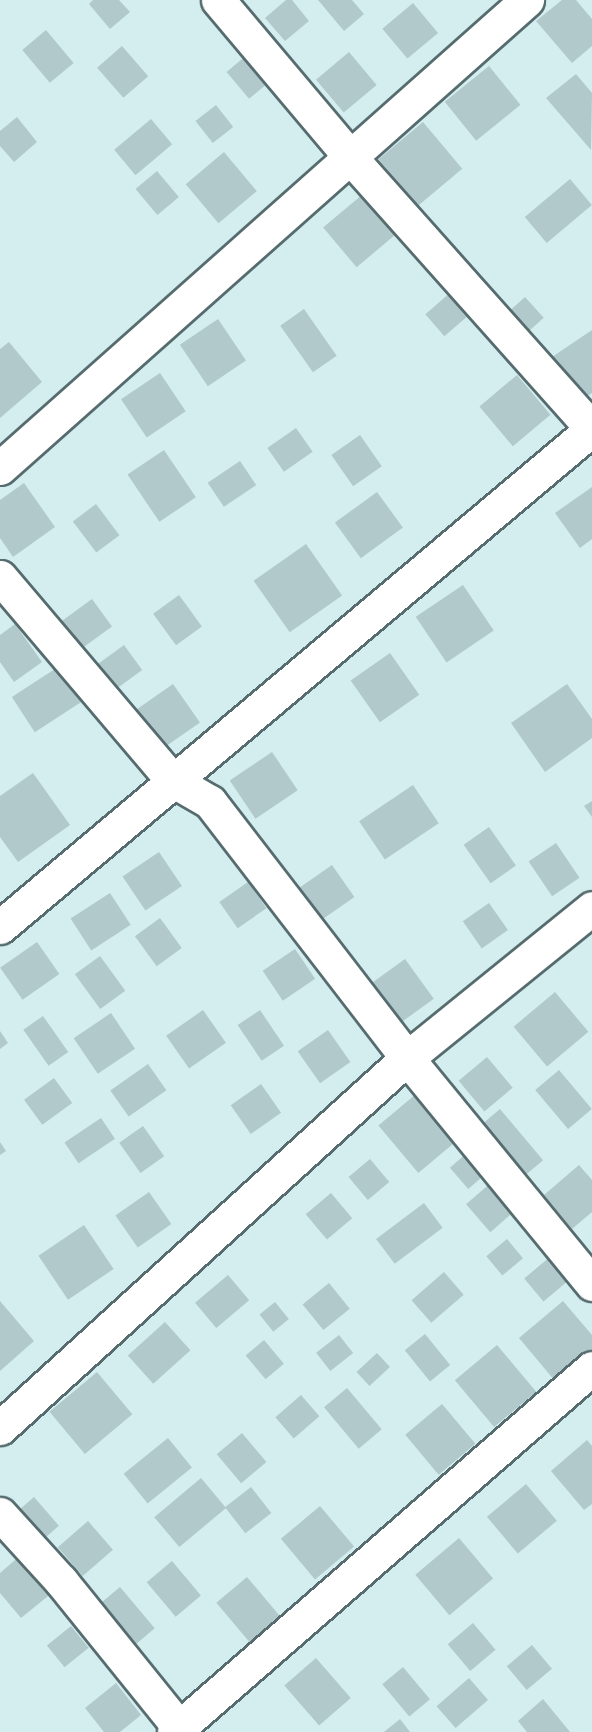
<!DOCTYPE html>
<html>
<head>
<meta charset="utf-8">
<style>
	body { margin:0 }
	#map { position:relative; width:592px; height:1732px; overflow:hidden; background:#d4edef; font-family:Lato,sans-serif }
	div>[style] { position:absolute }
	.building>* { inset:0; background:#b1c9cb; transform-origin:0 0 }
	.roads { filter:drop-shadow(2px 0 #566c6e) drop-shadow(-2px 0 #566c6e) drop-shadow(0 2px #566c6e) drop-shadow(0 -2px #566c6e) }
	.minor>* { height:33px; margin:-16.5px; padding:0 16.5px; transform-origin:16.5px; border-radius:16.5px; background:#fff }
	span { translate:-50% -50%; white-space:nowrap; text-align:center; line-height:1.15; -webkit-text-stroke:6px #e1fafc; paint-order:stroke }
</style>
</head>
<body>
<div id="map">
	<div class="building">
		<i style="clip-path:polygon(93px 0,119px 0,130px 12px,110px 29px,89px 4px)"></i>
		<i style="clip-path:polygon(286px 0,292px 0,309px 21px,285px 41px,265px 18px)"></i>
		<i style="clip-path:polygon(318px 0,352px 0,364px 14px,344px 31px)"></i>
		<i style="clip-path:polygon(562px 0,576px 0,592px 19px,592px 46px,572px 63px,536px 21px)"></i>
		<i style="left:413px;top:3px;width:39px;height:40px;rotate:50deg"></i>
		<i style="left:46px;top:30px;width:43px;height:31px;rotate:50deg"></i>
		<i style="left:122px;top:46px;width:40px;height:33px;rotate:49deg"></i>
		<i style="left:349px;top:52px;width:43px;height:43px;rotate:50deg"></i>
		<i style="left:248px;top:54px;width:35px;height:28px;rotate:50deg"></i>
		<i style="left:489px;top:66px;width:50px;height:57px;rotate:51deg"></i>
		<i style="clip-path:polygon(576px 74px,592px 93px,591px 150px,546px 98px)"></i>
		<i style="left:216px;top:105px;width:28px;height:26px;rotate:52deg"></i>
		<i style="clip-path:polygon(17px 117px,37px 142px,14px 162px,0 146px,0 131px)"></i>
		<i style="left:151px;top:119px;width:33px;height:48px;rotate:50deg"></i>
		<i style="left:423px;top:122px;width:61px;height:58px;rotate:50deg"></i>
		<i style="left:224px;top:152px;width:51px;height:50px;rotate:50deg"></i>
		<i style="left:157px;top:171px;width:34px;height:28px;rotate:50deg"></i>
		<i style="left:570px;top:179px;width:34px;height:59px;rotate:50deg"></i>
		<i style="left:363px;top:194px;width:52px;height:52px;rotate:50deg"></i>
		<i style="left:451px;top:292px;width:29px;height:34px;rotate:49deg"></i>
		<i style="left:525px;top:297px;width:28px;height:28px;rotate:48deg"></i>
		<i style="left:304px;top:309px;width:57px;height:29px;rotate:55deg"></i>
		<i style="left:218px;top:319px;width:50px;height:46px;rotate:56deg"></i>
		<i style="clip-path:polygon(592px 330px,592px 393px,581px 400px,552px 357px)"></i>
		<i style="clip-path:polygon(9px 342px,42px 382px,0 418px,0 349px)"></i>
		<i style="left:160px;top:373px;width:46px;height:47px;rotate:56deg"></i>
		<i style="left:517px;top:375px;width:52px;height:49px;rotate:50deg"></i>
		<i style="left:296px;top:428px;width:29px;height:35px;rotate:55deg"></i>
		<i style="left:360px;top:435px;width:38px;height:35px;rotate:55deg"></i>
		<i style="left:164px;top:450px;width:57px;height:44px;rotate:56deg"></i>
		<i style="left:240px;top:461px;width:29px;height:39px;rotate:56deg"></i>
		<i style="clip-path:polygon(24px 483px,55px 527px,13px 557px,0 538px,0 500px)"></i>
		<i style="clip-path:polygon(592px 487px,592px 539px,580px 548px,555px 513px)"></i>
		<i style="left:377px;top:492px;width:44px;height:52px;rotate:54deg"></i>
		<i style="left:96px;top:504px;width:39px;height:29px;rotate:53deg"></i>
		<i style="left:306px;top:544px;width:63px;height:64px;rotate:55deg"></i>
		<i style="left:463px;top:585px;width:55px;height:57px;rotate:56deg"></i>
		<i style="left:179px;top:595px;width:39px;height:32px;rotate:54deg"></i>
		<i style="left:92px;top:599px;width:34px;height:42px;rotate:54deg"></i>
		<i style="clip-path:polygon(15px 624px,42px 662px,14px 682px,0 662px,0 635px)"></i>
		<i style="left:124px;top:645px;width:31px;height:37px;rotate:54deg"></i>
		<i style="left:390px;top:653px;width:51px;height:48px;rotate:55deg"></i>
		<i style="left:58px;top:667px;width:42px;height:55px;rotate:57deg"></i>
		<i style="left:173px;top:684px;width:47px;height:45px;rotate:55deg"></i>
		<i style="clip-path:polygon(567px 684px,592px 719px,592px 738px,545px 772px,511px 723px)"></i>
		<i style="left:272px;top:752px;width:46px;height:51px;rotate:56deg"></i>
		<i style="clip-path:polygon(33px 773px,70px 825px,18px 862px,0 837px,0 796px)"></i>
		<i style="left:413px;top:785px;width:46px;height:65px;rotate:56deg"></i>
		<i style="clip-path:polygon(592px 801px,592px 817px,584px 806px)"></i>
		<i style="left:489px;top:827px;width:47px;height:31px;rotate:55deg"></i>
		<i style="left:556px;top:843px;width:42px;height:33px;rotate:56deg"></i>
		<i style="left:159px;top:852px;width:41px;height:44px;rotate:56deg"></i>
		<i style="left:332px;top:865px;width:39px;height:42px;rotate:55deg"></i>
		<i style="left:248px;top:882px;width:32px;height:35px;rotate:55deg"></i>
		<i style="left:110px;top:893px;width:38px;height:47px;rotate:57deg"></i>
		<i style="left:489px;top:903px;width:33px;height:32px;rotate:55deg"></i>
		<i style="left:160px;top:918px;width:37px;height:31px;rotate:54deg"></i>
		<i style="left:37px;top:942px;width:39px;height:45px;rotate:55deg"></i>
		<i style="left:295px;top:949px;width:36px;height:39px;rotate:56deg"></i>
		<i style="left:100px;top:956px;width:43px;height:31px;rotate:54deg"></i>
		<i style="left:405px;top:959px;width:49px;height:44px;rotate:54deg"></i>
		<i style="left:555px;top:992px;width:52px;height:54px;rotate:50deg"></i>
		<i style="left:203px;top:1010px;width:40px;height:45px;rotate:55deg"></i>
		<i style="left:260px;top:1010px;width:43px;height:27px;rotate:56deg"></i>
		<i style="left:111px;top:1013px;width:43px;height:45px;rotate:56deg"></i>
		<i style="left:43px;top:1016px;width:44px;height:24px;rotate:55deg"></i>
		<i style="left:328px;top:1030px;width:39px;height:37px;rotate:55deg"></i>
		<i style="clip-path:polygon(0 1031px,8px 1043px,0 1049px)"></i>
		<i style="left:487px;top:1057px;width:40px;height:37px;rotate:50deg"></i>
		<i style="left:148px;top:1064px;width:32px;height:46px;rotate:55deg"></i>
		<i style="left:559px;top:1070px;width:51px;height:31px;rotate:50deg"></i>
		<i style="left:54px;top:1078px;width:31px;height:37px;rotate:54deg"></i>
		<i style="left:261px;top:1084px;width:35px;height:37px;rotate:55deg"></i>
		<i style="left:416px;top:1094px;width:62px;height:49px;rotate:50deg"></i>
		<i style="left:500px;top:1109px;width:67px;height:29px;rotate:50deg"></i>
		<i style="left:101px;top:1118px;width:25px;height:44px;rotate:56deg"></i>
		<i style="left:143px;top:1126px;width:37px;height:29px;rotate:55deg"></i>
		<i style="clip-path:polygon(0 1142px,6px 1151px,0 1155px)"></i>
		<i style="left:468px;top:1152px;width:28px;height:24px;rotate:49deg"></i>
		<i style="left:370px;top:1159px;width:30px;height:28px;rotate:50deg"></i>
		<i style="clip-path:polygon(579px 1165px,592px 1180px,592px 1212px,572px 1229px,544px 1195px)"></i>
		<i style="left:494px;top:1180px;width:37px;height:37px;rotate:49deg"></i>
		<i style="left:149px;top:1192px;width:39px;height:41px;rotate:55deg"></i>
		<i style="left:331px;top:1193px;width:33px;height:33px;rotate:50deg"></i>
		<i style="left:424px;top:1203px;width:31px;height:60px;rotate:53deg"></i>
		<i style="left:84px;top:1225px;width:53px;height:55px;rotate:56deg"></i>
		<i style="left:507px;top:1239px;width:25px;height:27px;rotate:50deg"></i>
		<i style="left:551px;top:1256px;width:30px;height:35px;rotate:50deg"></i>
		<i style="left:444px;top:1272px;width:30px;height:43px;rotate:49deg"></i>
		<i style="left:228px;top:1275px;width:33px;height:43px;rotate:50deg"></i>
		<i style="left:329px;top:1283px;width:33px;height:34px;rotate:51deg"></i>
		<i style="clip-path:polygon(0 1301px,34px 1341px,0 1371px)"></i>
		<i style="clip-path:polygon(563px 1301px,592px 1335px,592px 1350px,555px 1381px,519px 1338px)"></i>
		<i style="left:275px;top:1302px;width:22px;height:20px;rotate:51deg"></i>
		<i style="left:165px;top:1322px;width:38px;height:50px;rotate:48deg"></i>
		<i style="left:425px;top:1334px;width:40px;height:26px;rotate:51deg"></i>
		<i style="left:339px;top:1335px;width:23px;height:29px;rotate:52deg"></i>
		<i style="left:264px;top:1340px;width:31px;height:24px;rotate:50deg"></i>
		<i style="left:497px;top:1345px;width:61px;height:55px;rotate:50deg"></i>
		<i style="left:377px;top:1353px;width:19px;height:28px;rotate:47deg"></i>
		<i style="left:97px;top:1372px;width:55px;height:62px;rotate:50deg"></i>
		<i style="left:347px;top:1388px;width:54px;height:30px;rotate:50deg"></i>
		<i style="left:301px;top:1395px;width:28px;height:34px;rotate:49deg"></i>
		<i style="left:442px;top:1404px;width:52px;height:48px;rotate:50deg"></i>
		<i style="left:242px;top:1433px;width:38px;height:33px;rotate:50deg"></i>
		<i style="left:168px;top:1438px;width:38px;height:57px;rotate:51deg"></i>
		<i style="clip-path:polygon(587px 1440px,592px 1446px,592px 1504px,584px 1510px,551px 1471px)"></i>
		<i style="left:201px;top:1478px;width:39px;height:61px;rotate:50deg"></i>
		<i style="left:526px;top:1484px;width:48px;height:51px;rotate:50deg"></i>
		<i style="left:251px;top:1487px;width:33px;height:33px;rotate:52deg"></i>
		<i style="left:34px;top:1497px;width:38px;height:26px;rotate:49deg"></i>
		<i style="left:320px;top:1506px;width:53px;height:51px;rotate:50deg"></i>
		<i style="left:88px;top:1521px;width:38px;height:40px;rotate:49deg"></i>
		<i style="left:459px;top:1538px;width:53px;height:57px;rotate:50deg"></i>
		<i style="clip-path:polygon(22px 1554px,53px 1592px,21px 1618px,0 1593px,0 1573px)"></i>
		<i style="left:172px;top:1561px;width:45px;height:33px;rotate:50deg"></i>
		<i style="left:247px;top:1577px;width:54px;height:40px;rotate:50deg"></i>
		<i style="left:120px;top:1587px;width:54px;height:32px;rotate:50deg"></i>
		<i style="left:473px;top:1623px;width:35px;height:33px;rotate:50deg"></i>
		<i style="left:71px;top:1626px;width:28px;height:31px;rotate:51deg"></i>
		<i style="left:532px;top:1645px;width:31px;height:33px;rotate:50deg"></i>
		<i style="left:316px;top:1658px;width:53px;height:42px;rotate:49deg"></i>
		<i style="left:403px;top:1667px;width:42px;height:27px;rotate:50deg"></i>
		<i style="left:469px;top:1678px;width:29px;height:43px;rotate:49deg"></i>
		<i style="clip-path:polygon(116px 1683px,141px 1715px,120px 1732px,104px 1732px,85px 1708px)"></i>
		<i style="clip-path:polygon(543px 1699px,570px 1732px,527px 1732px,518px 1721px)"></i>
		<i style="clip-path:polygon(400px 1719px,410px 1732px,384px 1732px)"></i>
	</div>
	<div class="roads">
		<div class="minor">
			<i style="left:218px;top:0;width:205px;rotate:49.9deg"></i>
			<i style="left:350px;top:157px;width:364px;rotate:48.3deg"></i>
			<i style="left:0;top:468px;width:705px;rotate:-41.61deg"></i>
			<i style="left:0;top:577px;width:266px;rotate:49.7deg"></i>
			<i style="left:172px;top:780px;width:44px;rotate:30.1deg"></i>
			<i style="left:210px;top:802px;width:323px;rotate:52.4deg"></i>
			<i style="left:407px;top:1058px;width:292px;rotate:50.7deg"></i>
			<i style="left:0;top:927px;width:774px;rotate:-40.07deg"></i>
			<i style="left:0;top:1428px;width:550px;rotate:-42.27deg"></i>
			<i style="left:407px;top:1058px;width:238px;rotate:-39deg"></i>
			<i style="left:0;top:1514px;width:91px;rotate:47.7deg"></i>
			<i style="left:61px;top:1581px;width:194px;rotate:51.1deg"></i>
			<i style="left:174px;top:1732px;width:554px;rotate:-41.05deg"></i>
		</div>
	</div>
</div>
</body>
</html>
